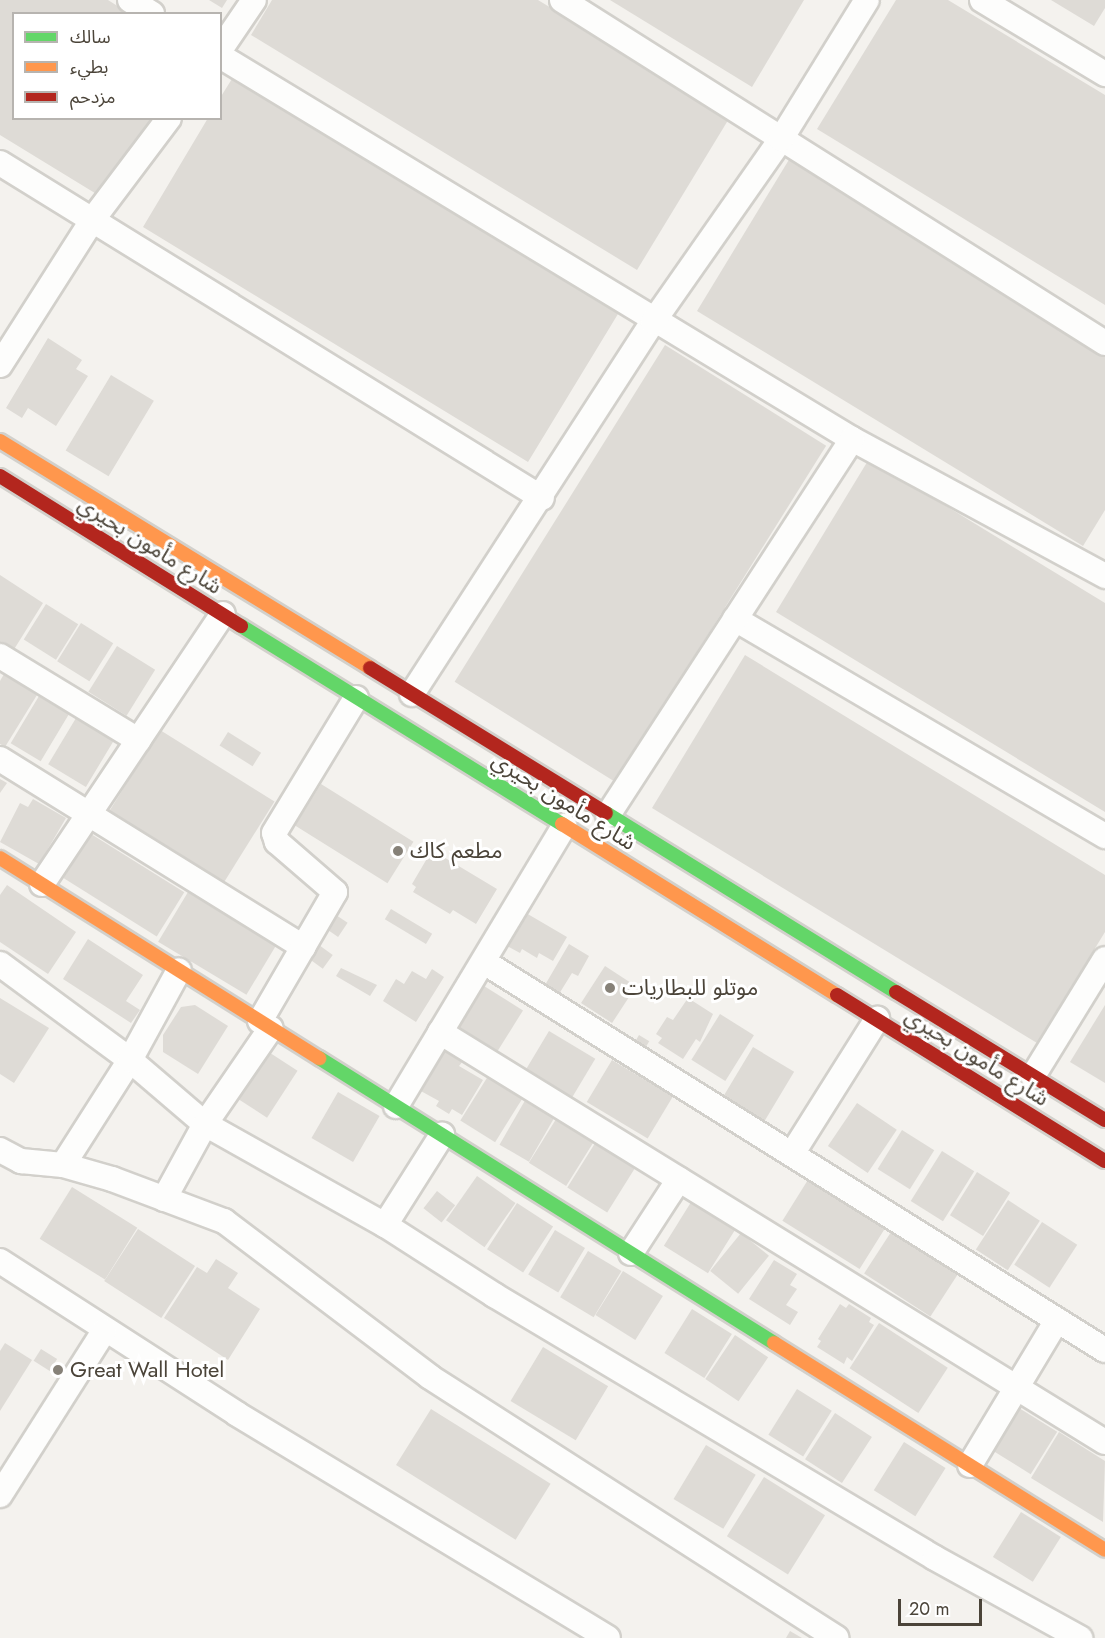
<!DOCTYPE html>
<html>
<head>
<meta charset="utf-8">
<style>
	body { margin:0 }
	#map { position:relative; width:1105px; height:1638px; overflow:hidden; background:#f4f2ee; font-family:Jost,"Noto Sans Arabic",sans-serif }
	div>[style] { position:absolute }
	.building>* { inset:0; background:#dedbd6; transform-origin:0 0 }
	.roads { filter:drop-shadow(2px 0 #d2d0cb) drop-shadow(-2px 0 #d2d0cb) drop-shadow(0 2px #d2d0cb) drop-shadow(0 -2px #d2d0cb) }
	.street>* { height:24px; margin:-12px; padding:0 12px; transform-origin:12px; border-radius:12px; background:#fdfdfc }
	.fast>* { height:14px; margin:-7px; padding:0 7px; transform-origin:7px; border-radius:7px; background:#63d668 }
	.slow>* { height:14px; margin:-7px; padding:0 7px; transform-origin:7px; border-radius:7px; background:#ff974d }
	.jam>* { height:14px; margin:-7px; padding:0 7px; transform-origin:7px; border-radius:7px; background:#b3261e }
	.dots>* { width:16px; height:16px; translate:-50% -50%; box-sizing:border-box; border:3px solid #fff; border-radius:50% }
	span { translate:-50% -50%; white-space:nowrap; text-align:center; line-height:1.15; -webkit-text-stroke:6px #fff; paint-order:stroke }
	.street-label { font-size:22px; color:#4b4439 }
	.poi-label { font-size:22px; color:#4b4439 }
	.left { translate:0 -50%; text-align:left }
	.legend { position:absolute; left:12px; top:12px; width:210px; height:108px; box-sizing:border-box; background:#fff; border:2px solid #b7b4b0; margin:0; padding:8px 10px; list-style:none; font-size:18px; color:#4b4439 }
	.legend li { display:flex; align-items:center; gap:12px; height:30px }
	.legend b { width:30px; border:2px solid #b7b4b0 }
	.scale { position:absolute; left:898px; top:1599px; width:84px; height:27px; box-sizing:border-box; border:3px solid #4b4439; border-top:0; padding-left:8px; font-size:18px; line-height:21px; white-space:nowrap; color:#4b4439; -webkit-text-stroke:4px #fff; paint-order:stroke }
</style>
</head>
<body>
<div id="map">
	<div class="building">
		<i style="clip-path:polygon(0 0,108px 0,130px 14px,14px 14px,14px 118px,151px 118px,103px 198px,0 135px)"></i>
		<i style="clip-path:polygon(209px 0,227px 0,222px 8px)"></i>
		<i style="clip-path:polygon(272px 0,538px 0,730px 117px,637px 270px,251px 35px)"></i>
		<i style="clip-path:polygon(610px 0,804px 0,752px 87px)"></i>
		<i style="clip-path:polygon(896px 0,948px 0,1105px 95px,1105px 305px,817px 129px)"></i>
		<i style="clip-path:polygon(1051px 0,1105px 0,1105px 8px,1094px 26px)"></i>
		<i style="clip-path:polygon(235px 74px,621px 309px,528px 462px,143px 227px,208px 118px,220px 118px,220px 98px)"></i>
		<i style="clip-path:polygon(790px 158px,1105px 350px,1105px 510px,1083px 546px,697px 311px)"></i>
		<i style="clip-path:polygon(48px 338px,82px 360px,76px 369px,88px 376px,56px 426px,28px 408px,22px 418px,6px 408px)"></i>
		<i style="left:665px;top:345px;width:190px;height:397px;rotate:32deg"></i>
		<i style="left:111px;top:375px;width:50px;height:88px;rotate:31deg"></i>
		<i style="clip-path:polygon(869px 459px,1105px 603px,1105px 812px,776px 612px)"></i>
		<i style="clip-path:polygon(0 575px,43px 603px,13px 651px,0 643px)"></i>
		<i style="left:46px;top:604px;width:38px;height:42px;rotate:32deg"></i>
		<i style="left:81px;top:623px;width:38px;height:45px;rotate:32deg"></i>
		<i style="left:117px;top:646px;width:45px;height:54px;rotate:32deg"></i>
		<i style="clip-path:polygon(745px 655px,1105px 875px,1105px 932px,1037px 1043px,652px 808px)"></i>
		<i style="clip-path:polygon(4px 674px,37px 695px,5px 747px,0 744px,0 681px)"></i>
		<i style="left:39px;top:696px;width:35px;height:55px;rotate:31deg"></i>
		<i style="left:76px;top:718px;width:44px;height:54px;rotate:31deg"></i>
		<i style="left:160px;top:730px;width:135px;height:97px;rotate:32deg"></i>
		<i style="left:228px;top:732px;width:39px;height:16px;rotate:32deg"></i>
		<i style="clip-path:polygon(0 779px,7px 783px,0 793px)"></i>
		<i style="left:321px;top:784px;width:109px;height:49px;rotate:32deg"></i>
		<i style="clip-path:polygon(33px 799px,66px 818px,39px 864px,0 842px,20px 803px,28px 807px)"></i>
		<i style="left:91px;top:834px;width:110px;height:52px;rotate:32deg"></i>
		<i style="clip-path:polygon(432px 850px,497px 889px,476px 924px,453px 910px,450px 914px,413px 892px,416px 887px,412px 884px)"></i>
		<i style="clip-path:polygon(7px 885px,76px 932px,48px 974px,0 942px,0 895px)"></i>
		<i style="left:188px;top:892px;width:103px;height:58px;rotate:31deg"></i>
		<i style="left:391px;top:909px;width:48px;height:12px;rotate:31deg"></i>
		<i style="clip-path:polygon(526px 913px,567px 937px,553px 961px,539px 953px,537px 958px,522px 949px,520px 953px,507px 946px)"></i>
		<i style="left:336px;top:915px;width:14px;height:17px;rotate:34deg"></i>
		<i style="clip-path:polygon(88px 939px,143px 975px,126px 1001px,140px 1010px,131px 1023px,63px 979px)"></i>
		<i style="clip-path:polygon(569px 944px,589px 956px,578px 976px,572px 973px,559px 994px,545px 985px)"></i>
		<i style="left:319px;top:945px;width:17px;height:17px;rotate:36deg"></i>
		<i style="left:605px;top:966px;width:37px;height:44px;rotate:33deg"></i>
		<i style="clip-path:polygon(341px 968px,377px 985px,370px 996px,336px 976px)"></i>
		<i style="clip-path:polygon(432px 969px,444px 977px,416px 1022px,383px 1001px,396px 979px,404px 984px,412px 971px,426px 979px)"></i>
		<i style="left:484px;top:986px;width:46px;height:50px;rotate:32deg"></i>
		<i style="clip-path:polygon(0 998px,49px 1028px,14px 1083px,0 1074px)"></i>
		<i style="clip-path:polygon(688px 998px,713px 1014px,700px 1042px,696px 1039px,683px 1059px,658px 1043px,662px 1038px,656px 1034px,667px 1017px,673px 1020px)"></i>
		<i style="clip-path:polygon(195px 1005px,228px 1026px,198px 1074px,163px 1052px,163px 1035px,181px 1007px)"></i>
		<i style="clip-path:polygon(1105px 1005px,1105px 1083px,1070px 1062px)"></i>
		<i style="left:720px;top:1014px;width:40px;height:54px;rotate:32deg"></i>
		<i style="left:549px;top:1031px;width:54px;height:48px;rotate:31deg"></i>
		<i style="left:639px;top:1035px;width:12px;height:11px;rotate:31deg"></i>
		<i style="left:753px;top:1047px;width:48px;height:60px;rotate:31deg"></i>
		<i style="left:264px;top:1049px;width:40px;height:56px;rotate:33deg"></i>
		<i style="clip-path:polygon(443px 1049px,463px 1061px,459px 1066px,483px 1080px,462px 1115px,452px 1109px,449px 1114px,436px 1106px,439px 1101px,419px 1090px)"></i>
		<i style="left:612px;top:1060px;width:71px;height:49px;rotate:31deg"></i>
		<i style="left:490px;top:1073px;width:41px;height:56px;rotate:32deg"></i>
		<i style="left:338px;top:1092px;width:48px;height:53px;rotate:30deg"></i>
		<i style="left:527px;top:1097px;width:34px;height:55px;rotate:30deg"></i>
		<i style="left:857px;top:1103px;width:48px;height:52px;rotate:34deg"></i>
		<i style="left:558px;top:1116px;width:44px;height:55px;rotate:32deg"></i>
		<i style="left:902px;top:1130px;width:38px;height:46px;rotate:32deg"></i>
		<i style="left:597px;top:1140px;width:47px;height:56px;rotate:32deg"></i>
		<i style="left:942px;top:1151px;width:38px;height:59px;rotate:32deg"></i>
		<i style="left:977px;top:1172px;width:39px;height:51px;rotate:32deg"></i>
		<i style="left:811px;top:1175px;width:91px;height:54px;rotate:32deg"></i>
		<i style="left:477px;top:1176px;width:47px;height:54px;rotate:35deg"></i>
		<i style="left:72px;top:1187px;width:77px;height:61px;rotate:32deg"></i>
		<i style="left:437px;top:1191px;width:23px;height:22px;rotate:38deg"></i>
		<i style="left:693px;top:1199px;width:52px;height:55px;rotate:32deg"></i>
		<i style="left:1008px;top:1200px;width:38px;height:59px;rotate:33deg"></i>
		<i style="left:517px;top:1203px;width:43px;height:55px;rotate:33deg"></i>
		<i style="left:1042px;top:1222px;width:42px;height:51px;rotate:33deg"></i>
		<i style="left:138px;top:1229px;width:68px;height:62px;rotate:33deg"></i>
		<i style="left:893px;top:1229px;width:79px;height:53px;rotate:33deg"></i>
		<i style="left:555px;top:1230px;width:35px;height:52px;rotate:31deg"></i>
		<i style="left:741px;top:1233px;width:36px;height:49px;rotate:39deg"></i>
		<i style="left:588px;top:1251px;width:39px;height:54px;rotate:31deg"></i>
		<i style="clip-path:polygon(216px 1259px,238px 1273px,228px 1288px,260px 1309px,228px 1360px,164px 1318px,197px 1267px,207px 1273px)"></i>
		<i style="clip-path:polygon(774px 1260px,797px 1274px,790px 1285px,797px 1289px,786px 1305px,798px 1312px,790px 1325px,749px 1299px)"></i>
		<i style="left:623px;top:1271px;width:47px;height:52px;rotate:32deg"></i>
		<i style="clip-path:polygon(840px 1304px,846px 1308px,849px 1304px,871px 1318px,869px 1322px,874px 1325px,852px 1361px,847px 1357px,844px 1364px,817px 1347px,821px 1341px,818px 1339px)"></i>
		<i style="left:692px;top:1309px;width:47px;height:52px;rotate:32deg"></i>
		<i style="left:879px;top:1323px;width:82px;height:54px;rotate:33deg"></i>
		<i style="left:735px;top:1335px;width:40px;height:53px;rotate:34deg"></i>
		<i style="clip-path:polygon(5px 1343px,32px 1360px,0 1411px,0 1351px)"></i>
		<i style="left:543px;top:1347px;width:76px;height:63px;rotate:31deg"></i>
		<i style="left:41px;top:1349px;width:19px;height:14px;rotate:32deg"></i>
		<i style="left:797px;top:1389px;width:41px;height:54px;rotate:32deg"></i>
		<i style="left:1019px;top:1408px;width:45px;height:50px;rotate:32deg"></i>
		<i style="left:431px;top:1409px;width:141px;height:66px;rotate:32deg"></i>
		<i style="left:835px;top:1413px;width:44px;height:55px;rotate:33deg"></i>
		<i style="clip-path:polygon(1059px 1432px,1105px 1461px,1103px 1522px,1031px 1478px)"></i>
		<i style="left:904px;top:1442px;width:49px;height:57px;rotate:32deg"></i>
		<i style="left:706px;top:1445px;width:58px;height:63px;rotate:31deg"></i>
		<i style="left:764px;top:1477px;width:72px;height:70px;rotate:32deg"></i>
		<i style="left:1021px;top:1512px;width:47px;height:53px;rotate:32deg"></i>
		<i style="clip-path:polygon(790px 1631px,802px 1638px,786px 1638px)"></i>
	</div>
	<div class="roads">
		<div class="street">
			<i style="left:130px;top:0;width:26px;rotate:32deg"></i>
			<i style="left:562px;top:0;width:642px;rotate:32.28deg"></i>
			<i style="left:982px;top:0;width:144px;rotate:31deg"></i>
			<i style="left:220px;top:50px;width:60px;rotate:-55.8deg"></i>
			<i style="left:220px;top:56px;width:739px;rotate:31.22deg"></i>
			<i style="left:852px;top:439px;width:288px;rotate:28.4deg"></i>
			<i style="left:0;top:163px;width:637px;rotate:31.72deg"></i>
			<i style="left:0;top:365px;width:173px;rotate:-57.5deg"></i>
			<i style="left:93px;top:219px;width:126px;rotate:-53deg"></i>
			<i style="left:735px;top:619px;width:429px;rotate:30.4deg"></i>
			<i style="left:0;top:656px;width:162px;rotate:31.3deg"></i>
			<i style="left:412px;top:694px;width:443px;rotate:-57.1deg"></i>
			<i style="left:653px;top:322px;width:223px;rotate:-55deg"></i>
			<i style="left:781px;top:139px;width:163px;rotate:-58.3deg"></i>
			<i style="left:0;top:759px;width:357px;rotate:31.8deg"></i>
			<i style="left:608px;top:815px;width:448px;rotate:-57deg"></i>
			<i style="left:42px;top:884px;width:325px;rotate:-56.2deg"></i>
			<i style="left:484px;top:962px;width:732px;rotate:32deg"></i>
			<i style="left:0;top:964px;width:162px;rotate:36.4deg"></i>
			<i style="left:130px;top:1060px;width:99px;rotate:40.5deg"></i>
			<i style="left:205px;top:1124px;width:206px;rotate:29.3deg"></i>
			<i style="left:385px;top:1225px;width:130px;rotate:32.7deg"></i>
			<i style="left:494px;top:1295px;width:513px;rotate:30.81deg"></i>
			<i style="left:935px;top:1558px;width:166px;rotate:28.9deg"></i>
			<i style="left:260px;top:1021px;width:149px;rotate:-59.8deg"></i>
			<i style="left:335px;top:892px;width:77px;rotate:-139.2deg"></i>
			<i style="left:277px;top:842px;width:9px;rotate:-108deg"></i>
			<i style="left:274px;top:833px;width:158px;rotate:-58.7deg"></i>
			<i style="left:440px;top:1032px;width:781px;rotate:31.66deg"></i>
			<i style="left:1033px;top:1076px;width:137px;rotate:-58.4deg"></i>
			<i style="left:396px;top:1106px;width:327px;rotate:-59deg"></i>
			<i style="left:0;top:1150px;width:24px;rotate:28deg"></i>
			<i style="left:21px;top:1161px;width:42px;rotate:5.4deg"></i>
			<i style="left:63px;top:1165px;width:51px;rotate:15.9deg"></i>
			<i style="left:112px;top:1179px;width:120px;rotate:20.6deg"></i>
			<i style="left:224px;top:1221px;width:258px;rotate:37.1deg"></i>
			<i style="left:430px;top:1377px;width:483px;rotate:32.7deg"></i>
			<i style="left:792px;top:1154px;width:160px;rotate:-57.8deg"></i>
			<i style="left:63px;top:1165px;width:125px;rotate:-57.5deg"></i>
			<i style="left:130px;top:1060px;width:102px;rotate:-61.4deg"></i>
			<i style="left:164px;top:1199px;width:85px;rotate:-61.3deg"></i>
			<i style="left:205px;top:1124px;width:116px;rotate:-55.5deg"></i>
			<i style="left:385px;top:1225px;width:107px;rotate:-57.7deg"></i>
			<i style="left:631px;top:1253px;width:88px;rotate:-57deg"></i>
			<i style="left:0;top:1261px;width:282px;rotate:32.8deg"></i>
			<i style="left:237px;top:1414px;width:433px;rotate:31.1deg"></i>
			<i style="left:970px;top:1465px;width:169px;rotate:-59deg"></i>
			<i style="left:0;top:1495px;width:194px;rotate:-57.6deg"></i>
		</div>
		<div class="fast">
			<i style="left:241px;top:626px;width:377px;rotate:31.7deg"></i>
			<i style="left:606px;top:813px;width:341px;rotate:31.7deg"></i>
			<i style="left:319px;top:1058px;width:537px;rotate:32.06deg"></i>
		</div>
		<div class="slow">
			<i style="left:0;top:441px;width:434px;rotate:31.5deg"></i>
			<i style="left:562px;top:824px;width:324px;rotate:31.9deg"></i>
			<i style="left:0;top:858px;width:377px;rotate:32.1deg"></i>
			<i style="left:774px;top:1343px;width:390px;rotate:32deg"></i>
		</div>
		<div class="jam">
			<i style="left:0;top:476px;width:284px;rotate:31.9deg"></i>
			<i style="left:370px;top:668px;width:277px;rotate:31.6deg"></i>
			<i style="left:896px;top:992px;width:245px;rotate:31.5deg"></i>
			<i style="left:837px;top:995px;width:315px;rotate:31.8deg"></i>
		</div>
	</div>
	<div class="dots">
		<i style="left:398px;top:851px;background:#868178"></i>
		<i style="left:610px;top:988px;background:#868178"></i>
		<i style="left:58px;top:1370px;background:#868178"></i>
	</div>
	<div class="street-label">
		<span style="left:150px;top:545px;rotate:32deg">شارع مأمون بحيري</span>
		<span style="left:564px;top:801px;rotate:32deg">شارع مأمون بحيري</span>
		<span style="left:977px;top:1057px;rotate:32deg">شارع مأمون بحيري</span>
	</div>
	<div class="poi-label">
		<span class="left" style="left:410px;top:851px">مطعم كاك</span>
		<span class="left" style="left:622px;top:988px">موتلو للبطاريات</span>
		<span class="left" style="left:70px;top:1370px">Great Wall Hotel</span>
	</div>
	<ul class="legend">
	<li><b style="height:8px;background:#63d668"></b>سالك</li>
	<li><b style="height:8px;background:#ff974d"></b>بطيء</li>
	<li><b style="height:8px;background:#b3261e"></b>مزدحم</li>
	</ul>
	<div class="scale">20 m</div>
</div>
</body>
</html>
